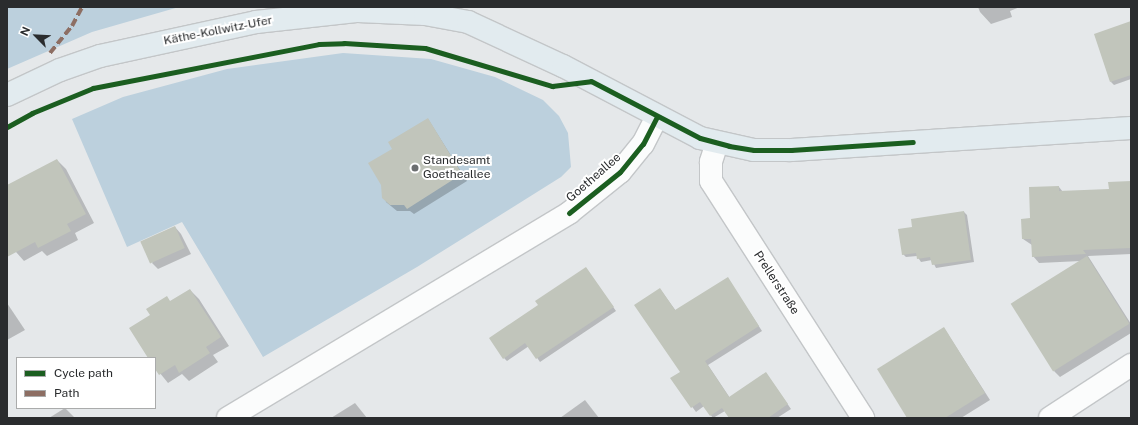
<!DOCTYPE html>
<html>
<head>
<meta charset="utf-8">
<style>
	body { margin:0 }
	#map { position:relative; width:1138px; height:425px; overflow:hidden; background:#e5e8ea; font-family:"Public Sans",sans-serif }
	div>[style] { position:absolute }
	.green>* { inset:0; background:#bcd0dd }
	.shadow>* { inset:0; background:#0003 }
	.building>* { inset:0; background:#c1c5bb; transform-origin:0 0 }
	.roads { filter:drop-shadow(1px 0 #c3c6c8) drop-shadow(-1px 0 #c3c6c8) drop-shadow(0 1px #c3c6c8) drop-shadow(0 -1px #c3c6c8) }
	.minor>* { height:22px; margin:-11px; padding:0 11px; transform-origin:11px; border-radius:11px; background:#fbfcfc }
	.major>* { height:22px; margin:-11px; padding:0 11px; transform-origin:11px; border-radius:11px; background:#e2ebef }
	.quiet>* { height:4px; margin-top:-2px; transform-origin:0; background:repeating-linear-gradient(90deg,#8d6e63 0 8px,transparent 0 12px) }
	.cycleway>* { height:5px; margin:-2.5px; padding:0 2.5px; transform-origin:2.5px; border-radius:2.5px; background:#1b5e20 }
	.dots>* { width:11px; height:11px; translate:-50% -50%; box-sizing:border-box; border:2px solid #fff; border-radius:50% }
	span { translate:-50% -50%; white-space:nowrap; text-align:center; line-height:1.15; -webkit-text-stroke:4px #fff; paint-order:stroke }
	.street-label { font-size:12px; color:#2a2c2e }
	.poi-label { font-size:12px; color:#2a2c2e }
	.left { translate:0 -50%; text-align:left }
	.frame { position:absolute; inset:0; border:8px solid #2a2c2e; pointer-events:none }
	.legend { position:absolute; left:16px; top:357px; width:140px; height:52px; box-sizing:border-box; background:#fff; border:1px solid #aaabab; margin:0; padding:5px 7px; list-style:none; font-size:12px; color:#2a2c2e }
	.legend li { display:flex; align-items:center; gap:8px; height:20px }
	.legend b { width:20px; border:1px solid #aaabab }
	.north { position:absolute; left:16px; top:16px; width:40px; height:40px; -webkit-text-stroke:3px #fff; paint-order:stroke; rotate:294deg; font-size:11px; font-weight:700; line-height:16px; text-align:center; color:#2a2c2e }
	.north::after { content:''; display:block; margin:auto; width:14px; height:18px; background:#2a2c2e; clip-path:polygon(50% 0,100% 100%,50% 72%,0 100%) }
</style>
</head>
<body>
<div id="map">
	<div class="green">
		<i style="clip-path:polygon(7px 7px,179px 7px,92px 32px,7px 69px)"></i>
		<i style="clip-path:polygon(343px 53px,431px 59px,495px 77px,543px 100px,559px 116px,568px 133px,571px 167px,561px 177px,417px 267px,263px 357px,182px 222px,127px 247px,72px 119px,123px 97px,227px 69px)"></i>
	</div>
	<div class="shadow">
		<i style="clip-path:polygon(978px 7px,1020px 7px,1010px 11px,1012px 17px,991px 24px,980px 12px)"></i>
		<i style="clip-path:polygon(1131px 22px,1131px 79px,1114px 85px,1111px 82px)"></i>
		<i style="clip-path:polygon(428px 119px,467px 181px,414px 214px,410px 211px,397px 211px,386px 202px,382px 185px)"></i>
		<i style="clip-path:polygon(57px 160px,66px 169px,94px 223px,75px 233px,78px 240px,47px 256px,42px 251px,24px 261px,16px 252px,7px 235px,7px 186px)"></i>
		<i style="clip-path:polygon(1131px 182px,1131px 254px,1088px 256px,1131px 324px,1131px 333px,1060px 377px,1054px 371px,1081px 261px,1039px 263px,1033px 256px,1032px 245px,1023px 239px,1031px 219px,1059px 187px,1063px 192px,1110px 190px)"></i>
		<i style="clip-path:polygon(964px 212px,967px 215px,974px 262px,936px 268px,932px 260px,921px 262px,917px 256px,906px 257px,903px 254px,913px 228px)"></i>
		<i style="clip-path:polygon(175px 227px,181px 234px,191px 254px,158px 269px,152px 263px)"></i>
		<i style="clip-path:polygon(586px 268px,616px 311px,540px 362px,529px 346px,507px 361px,504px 358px,539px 305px)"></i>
		<i style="clip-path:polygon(728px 279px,762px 331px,708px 365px,730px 398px,766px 373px,791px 409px,777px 418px,730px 418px,725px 411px,713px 418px,704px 406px,696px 412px,672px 379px,681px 373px,660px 289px,676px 311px)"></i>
		<i style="clip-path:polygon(190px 290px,199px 299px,229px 346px,213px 355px,218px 362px,189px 381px,182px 374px,168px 383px,155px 367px,155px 358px,149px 358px,171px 302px)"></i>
		<i style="clip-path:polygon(7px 303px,25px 330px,7px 340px)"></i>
		<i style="clip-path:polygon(944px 328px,990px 400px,961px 418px,908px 418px)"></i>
		<i style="clip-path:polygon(585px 400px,599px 418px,560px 418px)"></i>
		<i style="clip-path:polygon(355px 403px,367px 418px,331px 418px)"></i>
		<i style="clip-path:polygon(65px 408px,75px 418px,49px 418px)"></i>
	</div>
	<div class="building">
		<i style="clip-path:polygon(1131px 21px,1131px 75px,1110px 82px,1094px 34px)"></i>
		<i style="clip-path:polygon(428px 118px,462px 174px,407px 209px,404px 205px,390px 205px,382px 198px,381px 185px,368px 163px,392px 149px,388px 142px)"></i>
		<i style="clip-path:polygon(57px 159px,86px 214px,67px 224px,71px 231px,38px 248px,35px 242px,7px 257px,7px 185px)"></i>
		<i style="clip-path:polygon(1131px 181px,1131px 248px,1083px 250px,1086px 254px,1032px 257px,1031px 239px,1022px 239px,1021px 219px,1030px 218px,1029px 187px,1059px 186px,1059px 191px,1109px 189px,1108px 182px)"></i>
		<i style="clip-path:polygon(964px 211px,971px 260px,932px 265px,930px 257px,917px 259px,916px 253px,902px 255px,898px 229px,912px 227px,911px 219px)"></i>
		<i style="left:175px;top:226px;width:24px;height:38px;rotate:66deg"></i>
		<i style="left:1087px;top:256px;width:80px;height:90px;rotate:58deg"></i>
		<i style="clip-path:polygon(586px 267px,614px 307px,536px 359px,525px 343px,503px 359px,489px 338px,538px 305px,535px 301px)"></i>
		<i style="clip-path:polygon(728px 277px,759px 326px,705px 361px,729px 397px,766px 372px,788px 404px,768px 418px,729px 418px,722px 408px,710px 416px,700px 402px,691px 408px,670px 378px,680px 372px,634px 305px,660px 288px,675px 310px)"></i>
		<i style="clip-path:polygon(190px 289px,221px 337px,206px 347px,210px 353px,179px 373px,175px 365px,159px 375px,155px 369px,155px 358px,148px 358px,129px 328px,150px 315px,146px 309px,167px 296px,170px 301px)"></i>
		<i style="clip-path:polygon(944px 327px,985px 393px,945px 418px,907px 418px,877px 369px)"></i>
	</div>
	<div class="roads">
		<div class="minor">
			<i style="left:717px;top:143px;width:20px;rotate:108deg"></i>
			<i style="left:711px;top:162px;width:19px;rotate:90deg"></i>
			<i style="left:711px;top:181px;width:282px;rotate:57.3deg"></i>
			<i style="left:228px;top:418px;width:398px;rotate:-31deg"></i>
			<i style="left:569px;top:213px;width:65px;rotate:-38.8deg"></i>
			<i style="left:620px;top:172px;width:36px;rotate:-51deg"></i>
			<i style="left:643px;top:144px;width:30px;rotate:-63deg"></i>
			<i style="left:1050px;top:418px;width:97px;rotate:-33.2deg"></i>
		</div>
		<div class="major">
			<i style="left:7px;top:95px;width:59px;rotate:-25.3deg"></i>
			<i style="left:60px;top:70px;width:42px;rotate:-19.3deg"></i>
			<i style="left:100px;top:56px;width:160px;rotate:-12.3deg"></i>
			<i style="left:256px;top:22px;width:103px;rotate:-6.2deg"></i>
			<i style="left:358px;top:11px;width:67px;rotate:2.6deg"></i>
			<i style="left:425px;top:14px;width:44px;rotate:10.5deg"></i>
			<i style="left:468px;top:22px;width:105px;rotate:24.9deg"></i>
			<i style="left:563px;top:66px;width:155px;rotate:27.7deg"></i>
			<i style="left:700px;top:138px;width:55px;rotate:12.5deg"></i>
			<i style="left:754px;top:150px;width:37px"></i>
			<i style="left:791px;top:150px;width:341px;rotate:-3.7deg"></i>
		</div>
	</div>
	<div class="quiet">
		<i style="left:50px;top:53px;width:35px;rotate:-51deg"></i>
		<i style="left:72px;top:26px;width:21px;rotate:-62deg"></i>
	</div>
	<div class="cycleway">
		<i style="left:7px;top:127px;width:29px;rotate:-29deg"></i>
		<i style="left:32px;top:113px;width:66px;rotate:-22.3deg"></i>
		<i style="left:93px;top:88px;width:230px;rotate:-11deg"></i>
		<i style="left:319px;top:44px;width:25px;rotate:-2deg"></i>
		<i style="left:344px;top:43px;width:81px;rotate:3.5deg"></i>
		<i style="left:425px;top:48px;width:133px;rotate:16.7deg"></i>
		<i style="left:552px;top:86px;width:39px;rotate:-7deg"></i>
		<i style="left:591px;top:81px;width:123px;rotate:27.6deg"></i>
		<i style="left:700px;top:138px;width:30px;rotate:15deg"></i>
		<i style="left:729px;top:146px;width:25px;rotate:9deg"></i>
		<i style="left:754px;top:150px;width:37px"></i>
		<i style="left:791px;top:150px;width:122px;rotate:-3.8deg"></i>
		<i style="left:569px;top:213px;width:65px;rotate:-38.8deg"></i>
		<i style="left:620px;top:172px;width:36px;rotate:-51deg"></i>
		<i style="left:643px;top:144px;width:30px;rotate:-63deg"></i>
	</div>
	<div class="dots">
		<i style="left:415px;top:168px;background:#6b6e70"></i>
	</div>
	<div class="street-label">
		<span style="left:218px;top:31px;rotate:-11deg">Käthe-Kollwitz-Ufer</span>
		<span style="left:594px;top:178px;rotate:-41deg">Goetheallee</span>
		<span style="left:776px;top:283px;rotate:57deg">Prellerstraße</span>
	</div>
	<div class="poi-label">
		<span class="left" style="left:423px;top:168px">Standesamt<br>Goetheallee</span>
	</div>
	<div class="frame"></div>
	<ul class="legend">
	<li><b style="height:5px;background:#1b5e20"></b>Cycle path</li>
	<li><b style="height:5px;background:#8d6e63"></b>Path</li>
	</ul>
	<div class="north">N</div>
</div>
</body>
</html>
